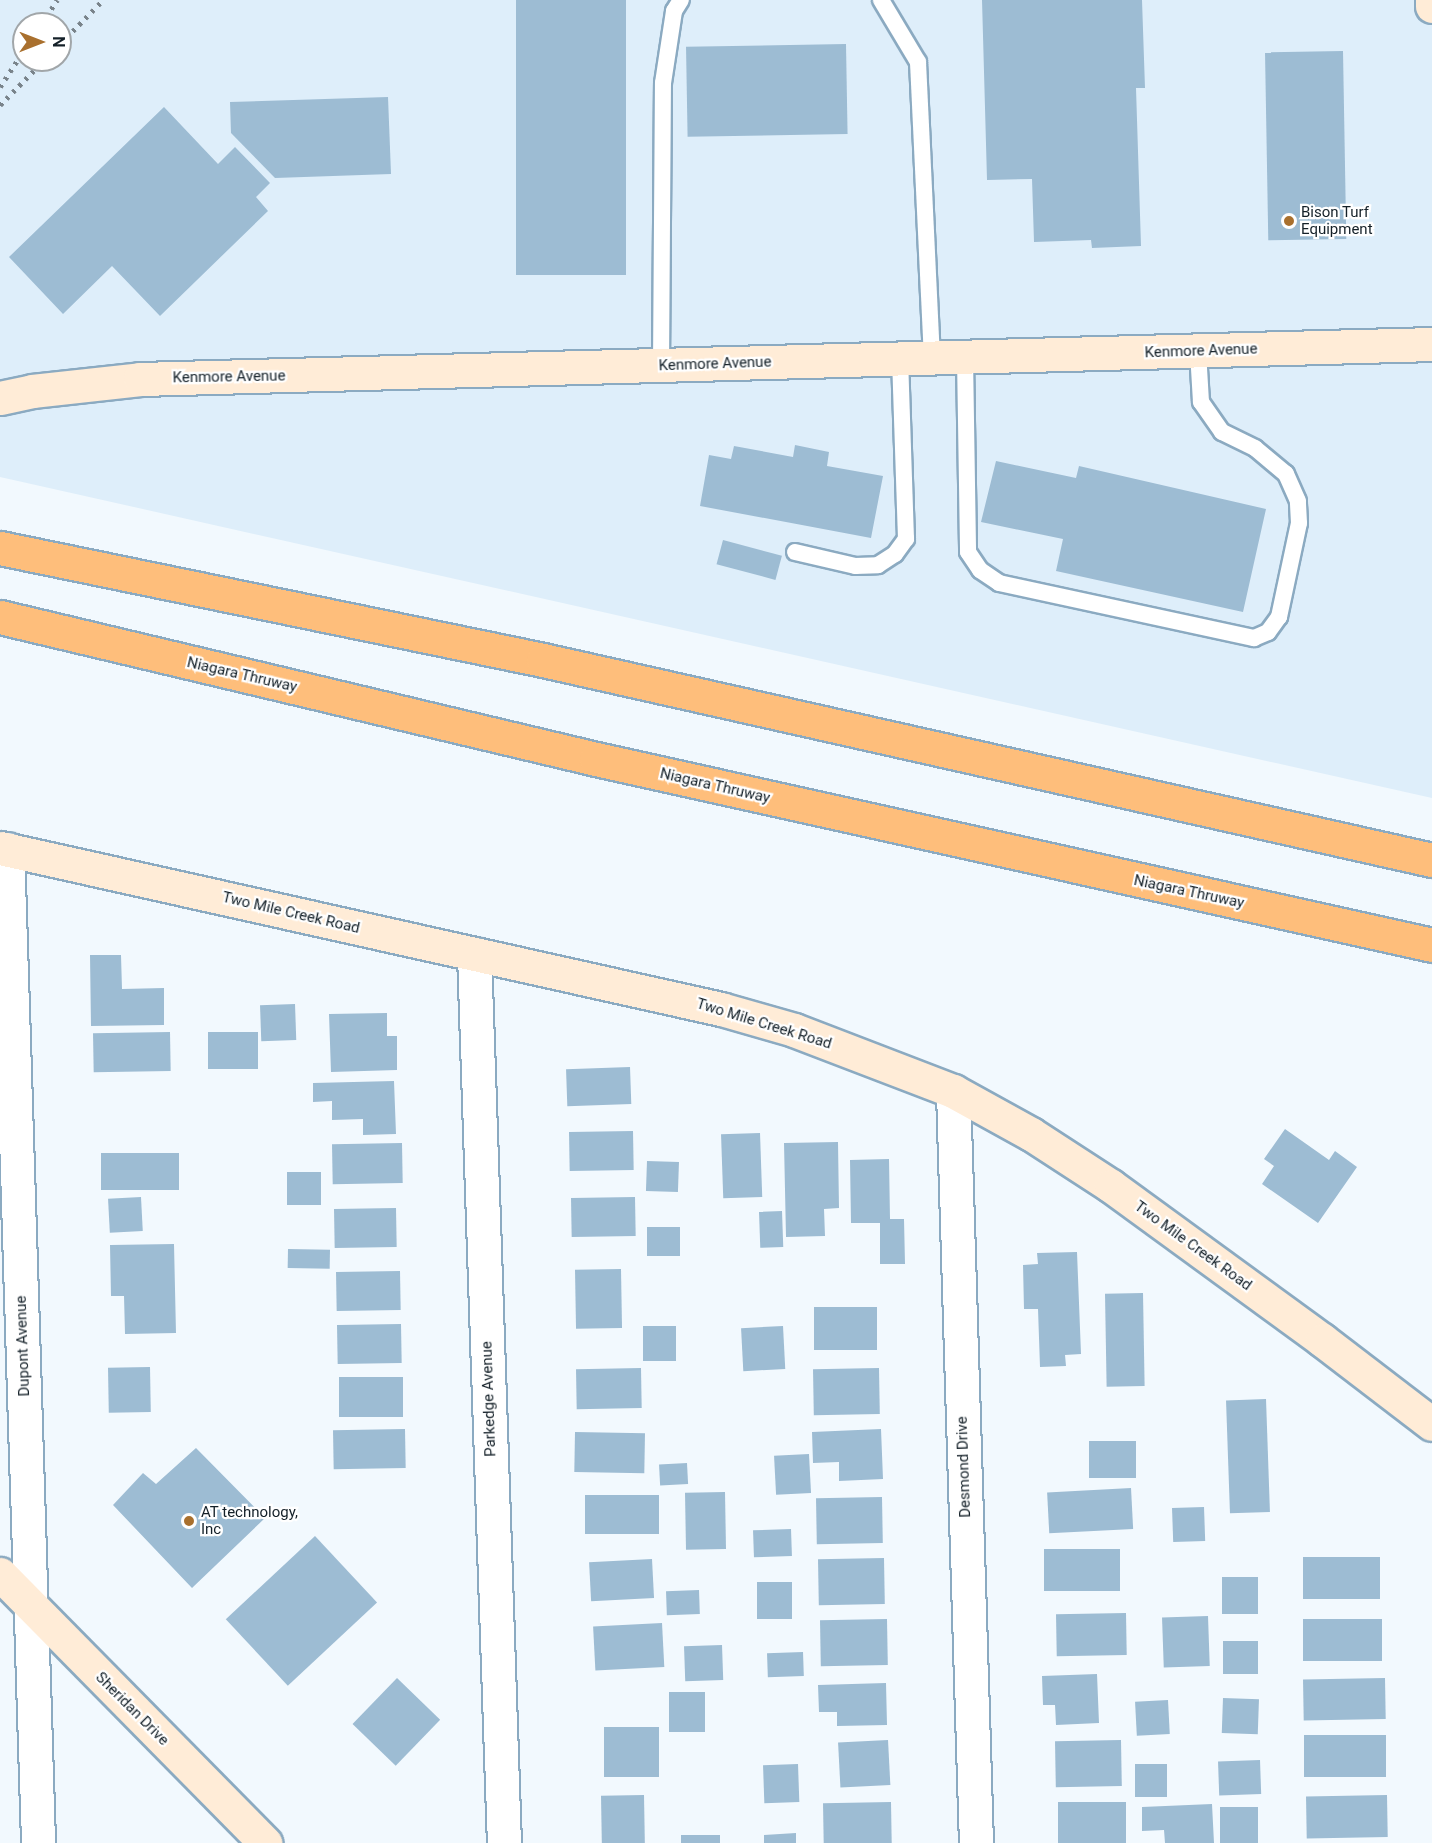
<!DOCTYPE html>
<html>
<head>
<meta charset="utf-8">
<style>
	body { margin:0 }
	#map { position:relative; width:1432px; height:1843px; overflow:hidden; background:#f2f9fe; font-family:Roboto,sans-serif }
	div>[style] { position:absolute }
	.built>* { inset:0; background:#deeefa }
	.building>* { inset:0; background:#9dbcd3; transform-origin:0 0 }
	.roads { filter:drop-shadow(2px 0 #8baac1) drop-shadow(-2px 0 #8baac1) drop-shadow(0 2px #8baac1) drop-shadow(0 -2px #8baac1) }
	.lane>* { height:16px; margin:-8px; padding:0 8px; transform-origin:8px; border-radius:8px; background:#fff }
	.street>* { height:33px; margin:-16.5px; padding:0 16.5px; transform-origin:16.5px; border-radius:16.5px; background:#fff }
	.secondary>* { height:33px; margin:-16.5px; padding:0 16.5px; transform-origin:16.5px; border-radius:16.5px; background:#ffecd7 }
	.highway>* { height:33px; margin:-16.5px; padding:0 16.5px; transform-origin:16.5px; border-radius:16.5px; background:#febe7b }
	.rail>* { height:4.5px; margin-top:-2.25px; transform-origin:0; background:repeating-linear-gradient(90deg,#79838a 0 3px,transparent 0 9px) }
	.dots>* { width:16px; height:16px; translate:-50% -50%; box-sizing:border-box; border:3px solid #fff; border-radius:50% }
	span { translate:-50% -50%; white-space:nowrap; text-align:center; line-height:1.15; -webkit-text-stroke:4.5px #fff; paint-order:stroke }
	.poi-label { font-size:15px; color:#142028 }
	.left { translate:0 -50%; text-align:left }
	.street-label { font-size:15px; color:#142028 }
	.north { position:absolute; left:12px; top:12px; width:60px; height:60px; box-sizing:border-box; background:#fff; border:2px solid #a1a6a9; border-radius:50%; rotate:90deg; font-size:16px; font-weight:700; line-height:24px; text-align:center; color:#142028 }
	.north::after { content:''; display:block; margin:auto; width:21px; height:27px; background:#a9702e; clip-path:polygon(50% 0,100% 100%,50% 72%,0 100%) }
</style>
</head>
<body>
<div id="map">
	<div class="built">
		<i style="clip-path:polygon(evenodd,0 0,1432px 0,1432px 798px,0 477px,0 0,24px 24px,60px 24px,60px 60px,24px 60px,24px 24px)"></i>
	</div>
	<div class="building">
		<i style="left:516px;top:0;width:110px;height:275px"></i>
		<i style="clip-path:polygon(982px 0,1142px 0,1145px 88px,1136px 88px,1141px 246px,1092px 248px,1091px 240px,1034px 242px,1032px 179px,987px 180px)"></i>
		<i style="left:846px;top:44px;width:90px;height:160px;rotate:89deg"></i>
		<i style="left:1343px;top:51px;width:188px;height:78px;rotate:89deg"></i>
		<i style="clip-path:polygon(388px 97px,391px 174px,275px 178px,231px 133px,230px 102px)"></i>
		<i style="clip-path:polygon(164px 107px,218px 164px,235px 147px,270px 183px,256px 197px,268px 211px,160px 316px,112px 266px,63px 314px,9px 257px)"></i>
		<i style="clip-path:polygon(795px 445px,829px 452px,827px 466px,883px 476px,871px 538px,700px 506px,709px 455px,731px 459px,734px 446px,793px 457px)"></i>
		<i style="clip-path:polygon(996px 461px,1076px 478px,1079px 466px,1266px 509px,1243px 612px,1056px 571px,1063px 539px,981px 522px)"></i>
		<i style="left:723px;top:540px;width:61px;height:25px;rotate:15deg"></i>
		<i style="clip-path:polygon(90px 955px,121px 955px,122px 989px,164px 988px,164px 1025px,91px 1026px)"></i>
		<i style="left:295px;top:1004px;width:36px;height:35px;rotate:88deg"></i>
		<i style="clip-path:polygon(387px 1013px,387px 1036px,397px 1036px,397px 1070px,331px 1072px,329px 1014px)"></i>
		<i style="left:170px;top:1032px;width:39px;height:77px;rotate:89deg"></i>
		<i style="left:258px;top:1032px;width:37px;height:50px;rotate:90deg"></i>
		<i style="left:630px;top:1067px;width:37px;height:64px;rotate:88deg"></i>
		<i style="clip-path:polygon(394px 1081px,396px 1134px,363px 1135px,363px 1119px,332px 1120px,332px 1101px,313px 1102px,313px 1083px)"></i>
		<i style="clip-path:polygon(1285px 1129px,1329px 1160px,1335px 1151px,1357px 1167px,1318px 1223px,1262px 1184px,1274px 1166px,1264px 1159px)"></i>
		<i style="left:633px;top:1131px;width:39px;height:64px;rotate:89deg"></i>
		<i style="left:760px;top:1133px;width:64px;height:39px;rotate:88deg"></i>
		<i style="clip-path:polygon(838px 1142px,839px 1208px,824px 1209px,825px 1236px,786px 1237px,784px 1143px)"></i>
		<i style="left:402px;top:1143px;width:40px;height:70px;rotate:89deg"></i>
		<i style="left:179px;top:1153px;width:37px;height:78px;rotate:90deg"></i>
		<i style="clip-path:polygon(889px 1159px,890px 1219px,904px 1219px,905px 1264px,880px 1264px,880px 1223px,851px 1223px,850px 1160px)"></i>
		<i style="left:647px;top:1161px;width:32px;height:30px;rotate:2deg"></i>
		<i style="left:321px;top:1172px;width:33px;height:34px;rotate:90deg"></i>
		<i style="left:141px;top:1197px;width:34px;height:33px;rotate:87deg"></i>
		<i style="left:635px;top:1197px;width:39px;height:64px;rotate:89deg"></i>
		<i style="left:396px;top:1208px;width:39px;height:62px;rotate:89deg"></i>
		<i style="left:782px;top:1211px;width:36px;height:23px;rotate:88deg"></i>
		<i style="left:647px;top:1227px;width:33px;height:29px"></i>
		<i style="clip-path:polygon(174px 1244px,176px 1333px,125px 1334px,124px 1296px,111px 1296px,110px 1245px)"></i>
		<i style="left:288px;top:1249px;width:42px;height:19px;rotate:1deg"></i>
		<i style="clip-path:polygon(1077px 1252px,1081px 1354px,1065px 1355px,1066px 1366px,1040px 1367px,1038px 1309px,1024px 1309px,1023px 1265px,1038px 1264px,1037px 1253px)"></i>
		<i style="left:621px;top:1269px;width:59px;height:46px;rotate:89deg"></i>
		<i style="left:400px;top:1271px;width:39px;height:64px;rotate:89deg"></i>
		<i style="left:1143px;top:1293px;width:93px;height:38px;rotate:89deg"></i>
		<i style="left:877px;top:1307px;width:43px;height:63px;rotate:90deg"></i>
		<i style="left:401px;top:1324px;width:39px;height:64px;rotate:89deg"></i>
		<i style="left:643px;top:1326px;width:33px;height:35px"></i>
		<i style="left:783px;top:1326px;width:43px;height:42px;rotate:87deg"></i>
		<i style="left:150px;top:1367px;width:45px;height:42px;rotate:89deg"></i>
		<i style="left:641px;top:1368px;width:40px;height:65px;rotate:89deg"></i>
		<i style="left:879px;top:1368px;width:46px;height:66px;rotate:89deg"></i>
		<i style="left:403px;top:1377px;width:40px;height:64px;rotate:90deg"></i>
		<i style="left:1266px;top:1399px;width:113px;height:40px;rotate:88deg"></i>
		<i style="left:405px;top:1429px;width:39px;height:72px;rotate:89deg"></i>
		<i style="clip-path:polygon(881px 1429px,883px 1479px,839px 1481px,839px 1462px,813px 1463px,812px 1432px)"></i>
		<i style="left:575px;top:1432px;width:70px;height:40px;rotate:1deg"></i>
		<i style="left:1089px;top:1441px;width:47px;height:37px"></i>
		<i style="clip-path:polygon(196px 1448px,265px 1518px,192px 1588px,113px 1505px,143px 1473px,156px 1484px)"></i>
		<i style="left:809px;top:1454px;width:39px;height:35px;rotate:87deg"></i>
		<i style="left:687px;top:1463px;width:21px;height:28px;rotate:87deg"></i>
		<i style="left:1131px;top:1488px;width:41px;height:84px;rotate:87deg"></i>
		<i style="left:725px;top:1492px;width:57px;height:40px;rotate:89deg"></i>
		<i style="left:659px;top:1495px;width:39px;height:74px;rotate:90deg"></i>
		<i style="left:882px;top:1497px;width:46px;height:66px;rotate:89deg"></i>
		<i style="left:1204px;top:1507px;width:34px;height:32px;rotate:88deg"></i>
		<i style="left:791px;top:1529px;width:27px;height:38px;rotate:88deg"></i>
		<i style="left:315px;top:1536px;width:91px;height:122px;rotate:47deg"></i>
		<i style="left:1120px;top:1549px;width:42px;height:76px;rotate:90deg"></i>
		<i style="left:1380px;top:1557px;width:42px;height:77px;rotate:90deg"></i>
		<i style="left:884px;top:1558px;width:46px;height:66px;rotate:89deg"></i>
		<i style="left:652px;top:1559px;width:39px;height:63px;rotate:87deg"></i>
		<i style="left:1222px;top:1577px;width:36px;height:37px"></i>
		<i style="left:757px;top:1582px;width:35px;height:37px"></i>
		<i style="left:699px;top:1590px;width:24px;height:33px;rotate:88deg"></i>
		<i style="left:1126px;top:1613px;width:42px;height:70px;rotate:89deg"></i>
		<i style="left:1208px;top:1616px;width:50px;height:46px;rotate:88deg"></i>
		<i style="left:887px;top:1619px;width:46px;height:67px;rotate:89deg"></i>
		<i style="left:1303px;top:1619px;width:79px;height:42px"></i>
		<i style="left:662px;top:1623px;width:44px;height:69px;rotate:87deg"></i>
		<i style="left:1223px;top:1641px;width:35px;height:33px"></i>
		<i style="left:722px;top:1645px;width:35px;height:38px;rotate:88deg"></i>
		<i style="left:803px;top:1652px;width:24px;height:36px;rotate:88deg"></i>
		<i style="clip-path:polygon(1097px 1674px,1099px 1723px,1056px 1725px,1055px 1705px,1043px 1705px,1042px 1676px)"></i>
		<i style="left:397px;top:1678px;width:60px;height:64px;rotate:44deg"></i>
		<i style="left:1385px;top:1678px;width:41px;height:82px;rotate:89deg"></i>
		<i style="clip-path:polygon(886px 1683px,887px 1725px,837px 1726px,837px 1712px,819px 1712px,818px 1685px)"></i>
		<i style="left:669px;top:1692px;width:36px;height:40px"></i>
		<i style="left:1223px;top:1698px;width:36px;height:35px;rotate:2deg"></i>
		<i style="left:1168px;top:1700px;width:34px;height:33px;rotate:87deg"></i>
		<i style="left:659px;top:1727px;width:50px;height:55px;rotate:90deg"></i>
		<i style="left:1386px;top:1735px;width:42px;height:82px;rotate:90deg"></i>
		<i style="left:888px;top:1740px;width:45px;height:50px;rotate:87deg"></i>
		<i style="left:1121px;top:1740px;width:46px;height:66px;rotate:89deg"></i>
		<i style="left:1260px;top:1760px;width:34px;height:42px;rotate:88deg"></i>
		<i style="left:798px;top:1764px;width:38px;height:35px;rotate:88deg"></i>
		<i style="left:1135px;top:1764px;width:32px;height:33px"></i>
		<i style="left:644px;top:1795px;width:48px;height:43px;rotate:89deg"></i>
		<i style="left:1387px;top:1795px;width:42px;height:81px;rotate:89deg"></i>
		<i style="left:891px;top:1802px;width:41px;height:68px;rotate:89deg"></i>
		<i style="left:1126px;top:1802px;width:41px;height:68px;rotate:90deg"></i>
		<i style="clip-path:polygon(1212px 1804px,1214px 1843px,1165px 1843px,1164px 1830px,1142px 1831px,1142px 1807px)"></i>
		<i style="left:1220px;top:1807px;width:38px;height:36px"></i>
		<i style="clip-path:polygon(796px 1833px,796px 1843px,764px 1843px,764px 1835px)"></i>
		<i style="left:681px;top:1835px;width:39px;height:8px"></i>
	</div>
	<div class="roads">
		<div class="lane">
			<i style="left:881px;top:0;width:72px;rotate:59.2deg"></i>
			<i style="left:918px;top:62px;width:296px;rotate:87.3deg"></i>
			<i style="left:965px;top:357px;width:195px;rotate:89.1deg"></i>
			<i style="left:968px;top:552px;width:22px;rotate:56deg"></i>
			<i style="left:980px;top:570px;width:23px;rotate:34deg"></i>
			<i style="left:999px;top:583px;width:261px;rotate:12.2deg"></i>
			<i style="left:1254px;top:638px;width:15px;rotate:-23deg"></i>
			<i style="left:1268px;top:632px;width:19px;rotate:-54deg"></i>
			<i style="left:1279px;top:617px;width:96px;rotate:-78deg"></i>
			<i style="left:1299px;top:523px;width:22px;rotate:-93deg"></i>
			<i style="left:1298px;top:501px;width:30px;rotate:-114deg"></i>
			<i style="left:1286px;top:474px;width:40px;rotate:-140deg"></i>
			<i style="left:1255px;top:448px;width:37px;rotate:-154deg"></i>
			<i style="left:1222px;top:432px;width:37px;rotate:-125deg"></i>
			<i style="left:1201px;top:402px;width:51px;rotate:-93.4deg"></i>
			<i style="left:661px;top:366px;width:283px;rotate:-89.6deg"></i>
			<i style="left:663px;top:83px;width:73px;rotate:-81.3deg"></i>
			<i style="left:674px;top:11px;width:13px;rotate:-58deg"></i>
			<i style="left:795px;top:552px;width:62px;rotate:13.1deg"></i>
			<i style="left:855px;top:566px;width:23px;rotate:-2deg"></i>
			<i style="left:878px;top:565px;width:20px;rotate:-33deg"></i>
			<i style="left:895px;top:554px;width:19px;rotate:-54deg"></i>
			<i style="left:906px;top:539px;width:180px;rotate:-91.9deg"></i>
		</div>
		<div class="street">
			<i style="left:7px;top:849px;width:994px;rotate:88.21deg"></i>
			<i style="left:474px;top:954px;width:890px;rotate:88.07deg"></i>
			<i style="left:953px;top:1091px;width:752px;rotate:88.25deg"></i>
		</div>
		<div class="secondary">
			<i style="left:1432px;top:0;width:6px;rotate:90deg"></i>
			<i style="left:0;top:398px;width:33px;rotate:-12deg"></i>
			<i style="left:32px;top:391px;width:109px;rotate:-6.3deg"></i>
			<i style="left:140px;top:379px;width:1292px;rotate:-1.55deg"></i>
			<i style="left:0;top:848px;width:739px;rotate:12.59deg"></i>
			<i style="left:721px;top:1009px;width:76px;rotate:16deg"></i>
			<i style="left:794px;top:1030px;width:170px;rotate:21deg"></i>
			<i style="left:953px;top:1091px;width:89px;rotate:28.9deg"></i>
			<i style="left:1031px;top:1134px;width:95px;rotate:33deg"></i>
			<i style="left:1111px;top:1186px;width:261px;rotate:36.1deg"></i>
			<i style="left:1322px;top:1340px;width:138px;rotate:37.4deg"></i>
			<i style="left:0;top:1574px;width:378px;rotate:45.4deg"></i>
		</div>
		<div class="highway">
			<i style="left:0;top:548px;width:554px;rotate:11.65deg"></i>
			<i style="left:543px;top:660px;width:911px;rotate:12.68deg"></i>
			<i style="left:0;top:617px;width:613px;rotate:13.4deg"></i>
			<i style="left:596px;top:759px;width:856px;rotate:12.54deg"></i>
		</div>
	</div>
	<div class="rail">
		<i style="left:41px;top:24px;width:29px;rotate:-56deg"></i>
		<i style="left:60px;top:44px;width:62px;rotate:-45.7deg"></i>
		<i style="left:0;top:87px;width:44px;rotate:-57deg"></i>
		<i style="left:0;top:105px;width:63px;rotate:-45.6deg"></i>
	</div>
	<div class="dots">
		<i style="left:1289px;top:221px;background:#a9702e"></i>
		<i style="left:189px;top:1521px;background:#a9702e"></i>
	</div>
	<div class="poi-label">
		<span class="left" style="left:1301px;top:221px">Bison Turf<br>Equipment</span>
		<span class="left" style="left:201px;top:1521px">AT technology,<br>Inc</span>
	</div>
	<div class="street-label">
		<span style="left:1201px;top:351px;rotate:-2deg">Kenmore Avenue</span>
		<span style="left:715px;top:364px;rotate:-2deg">Kenmore Avenue</span>
		<span style="left:229px;top:377px;rotate:-1deg">Kenmore Avenue</span>
		<span style="left:242px;top:675px;rotate:13deg">Niagara Thruway</span>
		<span style="left:715px;top:786px;rotate:13deg">Niagara Thruway</span>
		<span style="left:1189px;top:892px;rotate:12deg">Niagara Thruway</span>
		<span style="left:291px;top:913px;rotate:13deg">Two Mile Creek Road</span>
		<span style="left:764px;top:1024px;rotate:17deg">Two Mile Creek Road</span>
		<span style="left:1193px;top:1246px;rotate:36deg">Two Mile Creek Road</span>
		<span style="left:23px;top:1346px;rotate:-92deg">Dupont Avenue</span>
		<span style="left:489px;top:1399px;rotate:-92deg">Parkedge Avenue</span>
		<span style="left:964px;top:1467px;rotate:-92deg">Desmond Drive</span>
		<span style="left:132px;top:1709px;rotate:45deg">Sheridan Drive</span>
	</div>
	<div class="north">N</div>
</div>
</body>
</html>
